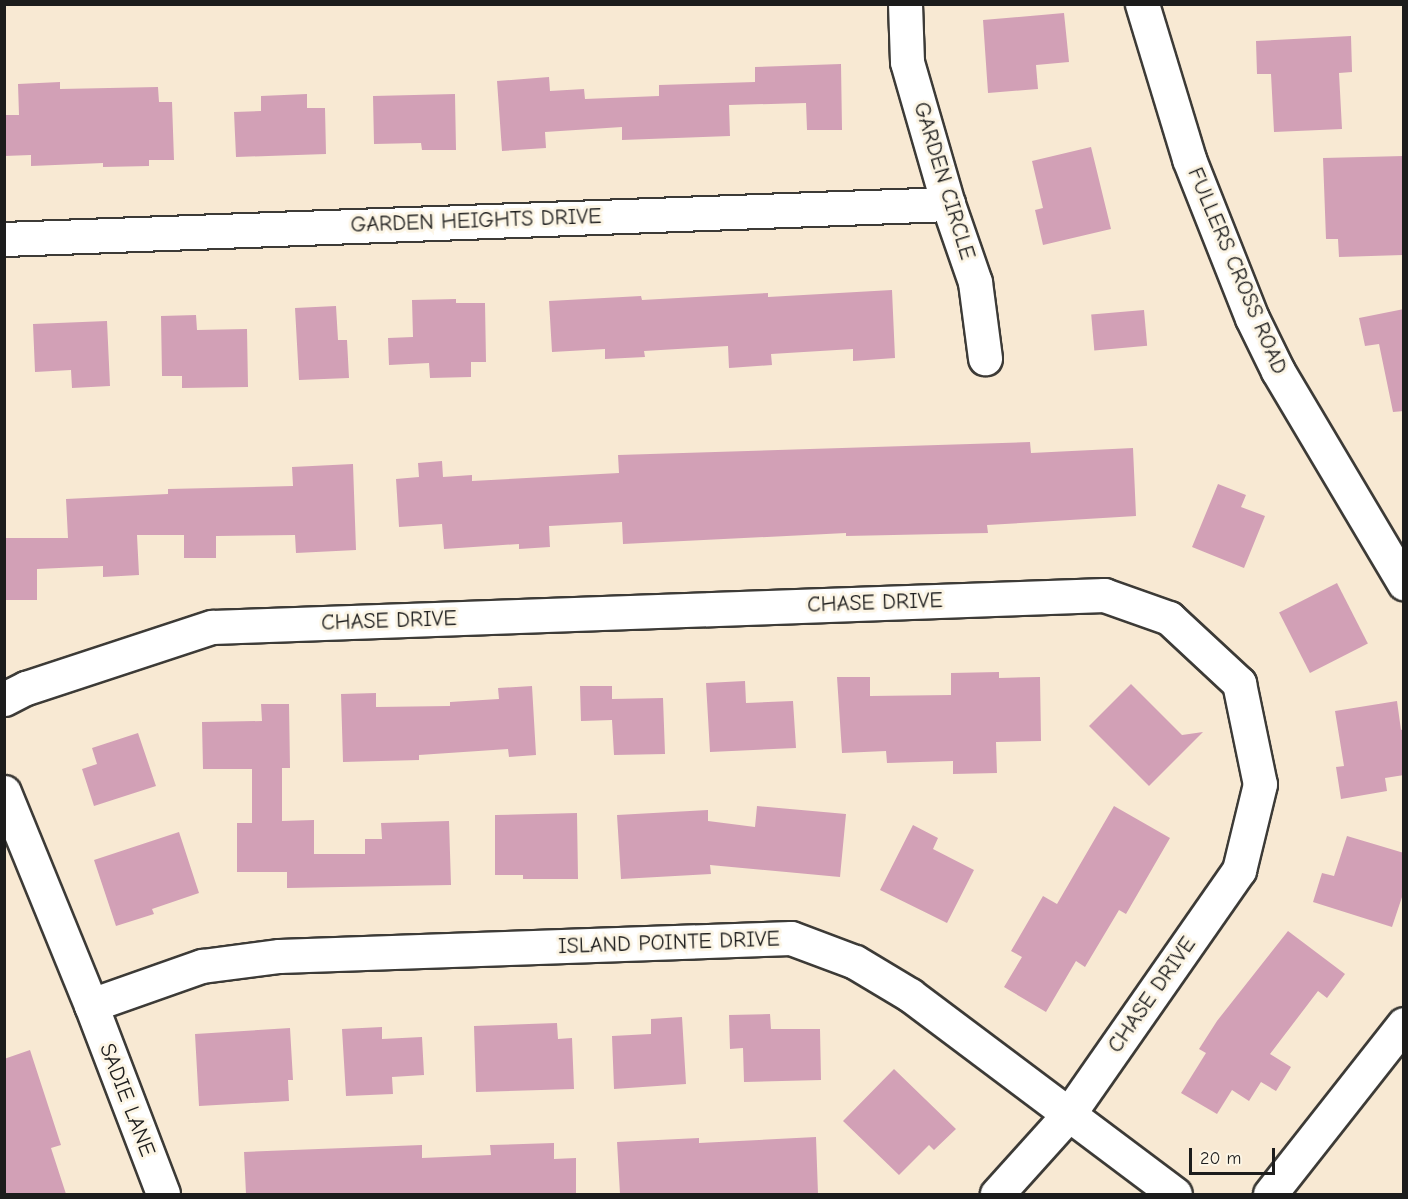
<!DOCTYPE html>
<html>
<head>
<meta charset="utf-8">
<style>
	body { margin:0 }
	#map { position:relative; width:1408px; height:1199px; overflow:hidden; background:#f8e9d3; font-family:"Comic Neue",sans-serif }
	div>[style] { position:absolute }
	.building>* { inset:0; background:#d2a0b6; transform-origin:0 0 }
	.roads { filter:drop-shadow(2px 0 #3d3b37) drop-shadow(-2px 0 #3d3b37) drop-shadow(0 2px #3d3b37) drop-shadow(0 -2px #3d3b37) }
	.minor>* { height:33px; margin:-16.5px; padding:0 16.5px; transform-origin:16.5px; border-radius:16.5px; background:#fff }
	.tertiary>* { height:33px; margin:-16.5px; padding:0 16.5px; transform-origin:16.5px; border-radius:16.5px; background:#fff }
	span { translate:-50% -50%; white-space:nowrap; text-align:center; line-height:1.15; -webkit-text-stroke:6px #fcf5e5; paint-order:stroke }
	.street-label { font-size:22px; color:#1c1c1c }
	.frame { position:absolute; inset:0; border:6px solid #1c1c1c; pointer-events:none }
	.scale { position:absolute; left:1189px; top:1148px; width:86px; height:27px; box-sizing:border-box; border:3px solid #1c1c1c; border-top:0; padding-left:8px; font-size:18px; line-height:21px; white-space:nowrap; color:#1c1c1c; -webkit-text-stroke:4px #fcf5e5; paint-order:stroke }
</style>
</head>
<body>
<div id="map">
	<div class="building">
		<i style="clip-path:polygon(1064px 13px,1069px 62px,1036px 65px,1038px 89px,988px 93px,983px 20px)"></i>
		<i style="clip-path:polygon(1351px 36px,1352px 72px,1339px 73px,1342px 129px,1274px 132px,1271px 74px,1257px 74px,1256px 41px)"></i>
		<i style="clip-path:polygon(841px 64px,842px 130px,807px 130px,806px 103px,729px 105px,730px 136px,622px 140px,622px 127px,545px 132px,546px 148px,502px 151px,497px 81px,549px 77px,550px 91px,584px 89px,585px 99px,659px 96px,659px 85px,755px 82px,755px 67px)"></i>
		<i style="clip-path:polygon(60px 82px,60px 89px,158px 87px,159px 102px,172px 102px,174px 160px,149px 160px,149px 166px,103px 167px,103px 163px,31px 166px,31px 155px,4px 156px,4px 115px,19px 115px,18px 84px)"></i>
		<i style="clip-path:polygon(307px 94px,307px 108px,325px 108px,326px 154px,236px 157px,234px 112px,261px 111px,261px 96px)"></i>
		<i style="clip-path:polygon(455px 94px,456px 150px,422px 150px,421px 143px,374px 144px,373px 96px)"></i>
		<i style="clip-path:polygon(1091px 147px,1111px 229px,1043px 245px,1035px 210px,1043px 208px,1032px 161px)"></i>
		<i style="clip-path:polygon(1404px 156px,1403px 255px,1339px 257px,1338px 239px,1326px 239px,1323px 158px)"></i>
		<i style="clip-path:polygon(892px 290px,895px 358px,853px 361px,853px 349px,771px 354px,772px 365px,729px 368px,728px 346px,644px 351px,645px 357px,605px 359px,605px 349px,552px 352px,549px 301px,641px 296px,642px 300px,768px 293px,768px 297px)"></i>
		<i style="clip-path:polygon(456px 299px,456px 303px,485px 303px,486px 362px,471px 362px,471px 377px,430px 378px,429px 363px,389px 365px,388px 338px,413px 337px,412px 300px)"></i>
		<i style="clip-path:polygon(336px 306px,338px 340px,347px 340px,349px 378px,299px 380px,295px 308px)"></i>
		<i style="clip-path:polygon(1404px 309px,1404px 411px,1393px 412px,1379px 344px,1365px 346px,1359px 318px)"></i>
		<i style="left:1144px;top:310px;width:36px;height:53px;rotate:85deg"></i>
		<i style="clip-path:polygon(196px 315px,197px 330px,247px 329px,248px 387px,182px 388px,182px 376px,162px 376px,161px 316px)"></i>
		<i style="clip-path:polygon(107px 321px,110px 386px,72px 388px,71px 370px,35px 372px,33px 324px)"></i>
		<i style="clip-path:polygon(1030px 442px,1031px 453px,1133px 448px,1136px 516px,987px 525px,988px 533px,846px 536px,846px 533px,623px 544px,622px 522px,549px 526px,550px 547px,519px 549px,519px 544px,444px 549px,442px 524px,399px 527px,396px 479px,419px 477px,418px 463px,442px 461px,443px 477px,472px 475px,472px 481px,619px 473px,618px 455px)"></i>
		<i style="clip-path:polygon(353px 464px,356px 550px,296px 553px,295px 535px,216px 536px,216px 558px,184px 558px,184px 535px,137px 535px,139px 575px,103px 577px,103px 566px,37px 569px,37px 600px,4px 600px,4px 538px,68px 538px,66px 499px,168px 494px,168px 489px,293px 486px,292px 467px)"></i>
		<i style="clip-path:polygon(1218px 484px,1246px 495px,1241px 507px,1265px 516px,1244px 568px,1192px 547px)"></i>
		<i style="left:1337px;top:583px;width:68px;height:65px;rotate:63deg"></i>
		<i style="clip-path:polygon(999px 672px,999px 678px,1040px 677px,1041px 741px,996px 742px,997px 773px,953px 774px,953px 761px,887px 763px,886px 751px,842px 753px,837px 677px,870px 677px,870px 696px,951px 695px,951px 673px)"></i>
		<i style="clip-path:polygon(745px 681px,746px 703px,793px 701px,796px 748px,710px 752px,706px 683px)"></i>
		<i style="clip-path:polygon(1131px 684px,1182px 735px,1203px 732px,1149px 786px,1089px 726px)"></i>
		<i style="clip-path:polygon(532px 686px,536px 755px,509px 757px,508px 749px,419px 755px,419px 760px,343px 762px,341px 694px,376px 693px,376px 707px,450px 706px,450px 702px,499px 699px,498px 688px)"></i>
		<i style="clip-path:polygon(580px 686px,612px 686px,612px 699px,663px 698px,665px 754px,614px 755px,612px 720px,581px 721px)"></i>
		<i style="clip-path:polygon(1397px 701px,1401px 730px,1404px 729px,1404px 775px,1385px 778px,1387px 791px,1341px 799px,1336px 767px,1344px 766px,1335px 711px)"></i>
		<i style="clip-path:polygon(261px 704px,289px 704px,290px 768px,282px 768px,282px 821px,314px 820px,314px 854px,365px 854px,365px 839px,382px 839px,381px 823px,449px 821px,451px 885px,287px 888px,287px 872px,237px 872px,237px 823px,252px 823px,252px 769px,203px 769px,202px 722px,262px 721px)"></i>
		<i style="clip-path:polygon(138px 733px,156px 786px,94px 806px,82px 769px,97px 764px,92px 748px)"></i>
		<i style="clip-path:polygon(757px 806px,846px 814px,840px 877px,710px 865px,711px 874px,621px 879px,617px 815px,708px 810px,708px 821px,755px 827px)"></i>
		<i style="clip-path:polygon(1114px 806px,1170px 838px,1126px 914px,1119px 910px,1085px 967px,1076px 961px,1046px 1012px,1004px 987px,1022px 957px,1011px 951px,1043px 896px,1057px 904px)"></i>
		<i style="clip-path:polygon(577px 813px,578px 879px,523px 879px,523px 875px,495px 875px,495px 815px)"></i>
		<i style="clip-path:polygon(913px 825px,938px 838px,933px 849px,974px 870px,947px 923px,880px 890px)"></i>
		<i style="clip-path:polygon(179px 832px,199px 893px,152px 909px,154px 914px,116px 926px,94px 860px)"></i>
		<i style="clip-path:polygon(1347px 836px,1404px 853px,1404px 891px,1392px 927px,1313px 902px,1322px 873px,1334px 876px)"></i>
		<i style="clip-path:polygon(1288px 931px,1345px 974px,1327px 998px,1318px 991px,1270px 1054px,1291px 1067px,1276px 1091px,1261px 1082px,1249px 1101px,1232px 1090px,1217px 1114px,1181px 1093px,1206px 1053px,1199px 1049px,1217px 1021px)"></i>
		<i style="clip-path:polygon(770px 1014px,771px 1029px,820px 1029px,821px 1080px,744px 1082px,743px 1048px,730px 1049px,729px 1015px)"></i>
		<i style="clip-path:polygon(682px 1017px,686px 1084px,614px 1089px,612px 1036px,651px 1034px,651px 1019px)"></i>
		<i style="clip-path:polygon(557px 1023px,558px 1039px,572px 1038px,574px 1089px,476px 1092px,474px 1026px)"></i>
		<i style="clip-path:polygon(382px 1027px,382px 1039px,422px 1037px,424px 1075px,392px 1077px,393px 1094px,346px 1096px,342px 1029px)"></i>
		<i style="clip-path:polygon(290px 1028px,293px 1080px,288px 1080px,289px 1101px,199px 1106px,195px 1034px)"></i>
		<i style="clip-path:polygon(30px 1050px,61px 1145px,51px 1148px,66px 1194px,4px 1194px,4px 1059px)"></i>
		<i style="clip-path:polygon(894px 1069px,956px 1129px,934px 1150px,929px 1145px,899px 1175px,843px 1121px)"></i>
		<i style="clip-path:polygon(816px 1137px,818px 1194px,620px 1194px,617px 1142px,699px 1138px,699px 1143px)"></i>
		<i style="clip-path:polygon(554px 1143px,554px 1159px,576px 1158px,576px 1194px,246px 1194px,244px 1152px,422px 1145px,422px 1158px,491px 1155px,490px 1145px)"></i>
	</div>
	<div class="roads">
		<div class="minor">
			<i style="left:905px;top:4px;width:58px;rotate:88deg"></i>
			<i style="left:907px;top:62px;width:148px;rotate:73.9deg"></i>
			<i style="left:948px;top:204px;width:83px;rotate:70.9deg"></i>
			<i style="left:975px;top:282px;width:77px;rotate:82.5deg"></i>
			<i style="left:4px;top:239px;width:945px;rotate:-2.12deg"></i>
			<i style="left:4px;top:699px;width:25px;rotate:-27deg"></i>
			<i style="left:26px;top:688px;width:196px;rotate:-18.2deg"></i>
			<i style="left:212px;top:627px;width:893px;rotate:-2.05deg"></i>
			<i style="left:1104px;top:595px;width:69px;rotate:19.5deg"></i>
			<i style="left:1169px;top:618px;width:96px;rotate:42.9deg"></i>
			<i style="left:1239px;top:683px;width:103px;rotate:78.3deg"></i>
			<i style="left:1260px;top:784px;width:89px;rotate:103.7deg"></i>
			<i style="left:1239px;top:870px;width:297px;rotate:124.9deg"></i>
			<i style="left:1069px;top:1114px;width:108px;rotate:132deg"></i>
			<i style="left:4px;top:792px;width:230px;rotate:67.8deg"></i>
			<i style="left:91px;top:1005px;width:202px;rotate:69.1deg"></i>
			<i style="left:91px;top:1005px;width:118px;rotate:-19.4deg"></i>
			<i style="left:202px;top:966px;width:78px;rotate:-7.4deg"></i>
			<i style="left:279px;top:956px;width:512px;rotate:-2.01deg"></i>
			<i style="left:791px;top:938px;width:68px;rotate:20.6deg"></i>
			<i style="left:855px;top:962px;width:64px;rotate:31deg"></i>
			<i style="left:910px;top:995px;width:331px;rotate:36.9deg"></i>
		</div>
		<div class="tertiary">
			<i style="left:1142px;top:4px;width:162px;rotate:73.1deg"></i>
			<i style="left:1189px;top:159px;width:171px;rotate:68.4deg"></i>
			<i style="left:1252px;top:318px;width:59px;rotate:63.9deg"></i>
			<i style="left:1278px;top:371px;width:247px;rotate:59.3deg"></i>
			<i style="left:1270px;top:1194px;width:216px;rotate:-51.8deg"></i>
		</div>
	</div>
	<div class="street-label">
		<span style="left:944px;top:181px;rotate:73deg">GARDEN CIRCLE</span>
		<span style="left:476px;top:221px;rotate:-2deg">GARDEN HEIGHTS DRIVE</span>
		<span style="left:1237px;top:271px;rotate:67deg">FULLERS CROSS ROAD</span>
		<span style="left:875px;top:603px;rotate:-2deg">CHASE DRIVE</span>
		<span style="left:389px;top:621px;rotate:-2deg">CHASE DRIVE</span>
		<span style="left:669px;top:943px;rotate:-2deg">ISLAND POINTE DRIVE</span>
		<span style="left:1152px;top:995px;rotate:-55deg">CHASE DRIVE</span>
		<span style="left:127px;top:1100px;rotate:69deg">SADIE LANE</span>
	</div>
	<div class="frame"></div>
	<div class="scale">20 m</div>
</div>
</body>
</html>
